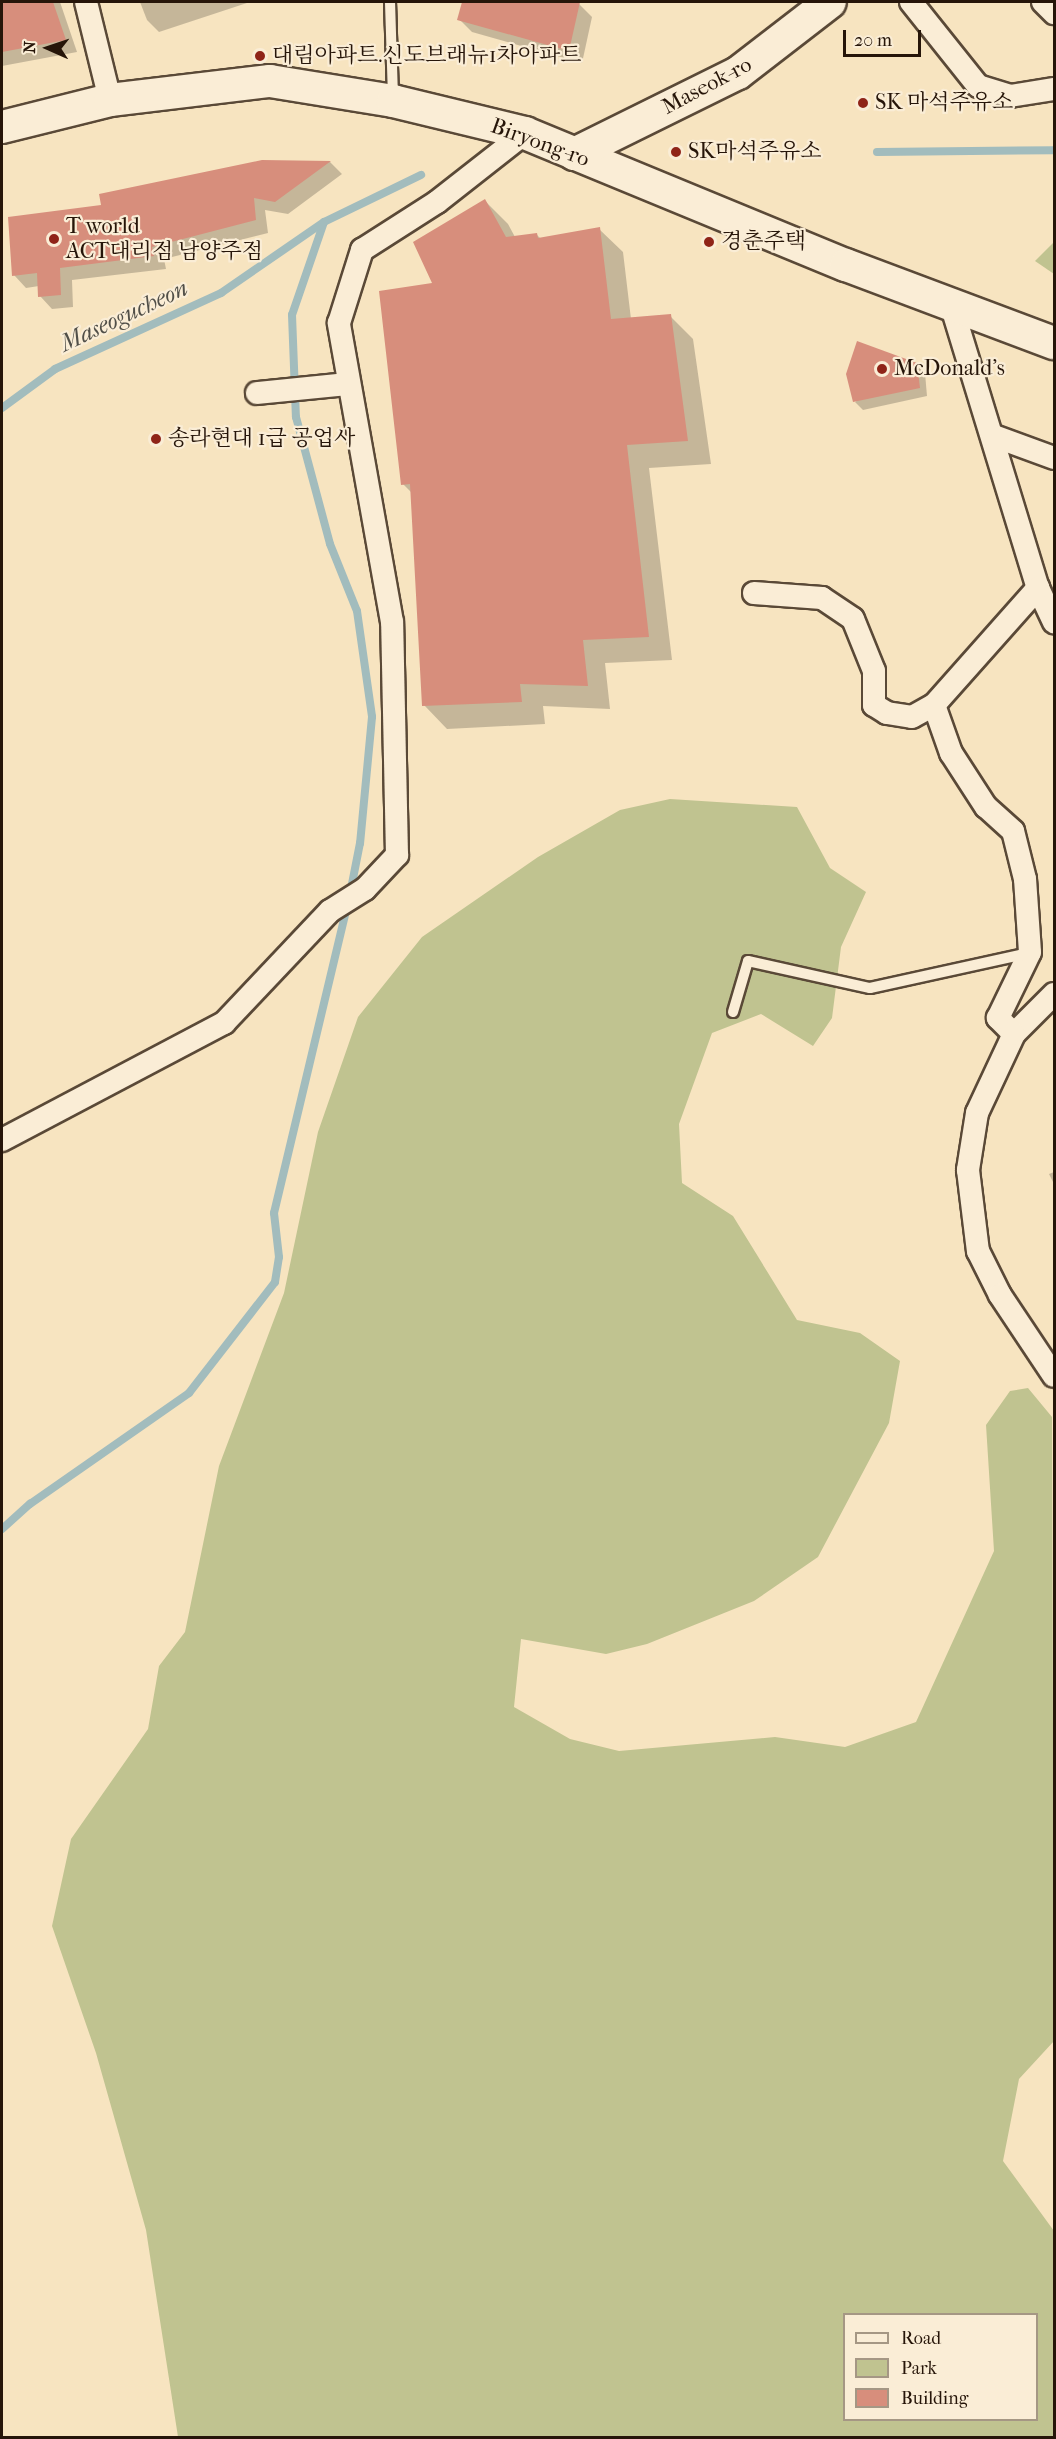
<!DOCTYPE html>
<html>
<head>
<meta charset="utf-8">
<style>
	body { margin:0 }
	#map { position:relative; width:1056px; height:2439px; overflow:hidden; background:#f7e4c0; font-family:"IM FELL French Canon","Noto Serif KR",serif }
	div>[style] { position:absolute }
	.green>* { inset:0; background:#c0c390 }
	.shadow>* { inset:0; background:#0003 }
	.stream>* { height:8px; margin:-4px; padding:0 4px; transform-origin:4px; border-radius:4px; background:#a2bcbd }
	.building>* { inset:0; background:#d78e7c }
	.roads { filter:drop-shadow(2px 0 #5a4937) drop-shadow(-2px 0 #5a4937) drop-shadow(0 2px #5a4937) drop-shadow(0 -2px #5a4937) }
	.lane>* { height:10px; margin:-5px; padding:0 5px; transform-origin:5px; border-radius:5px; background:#faedd6 }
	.street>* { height:22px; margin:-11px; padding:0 11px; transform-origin:11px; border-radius:11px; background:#faedd6 }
	.secondary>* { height:32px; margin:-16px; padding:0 16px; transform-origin:16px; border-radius:16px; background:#faedd6 }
	.dots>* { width:16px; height:16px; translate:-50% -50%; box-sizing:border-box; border:3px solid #faedd6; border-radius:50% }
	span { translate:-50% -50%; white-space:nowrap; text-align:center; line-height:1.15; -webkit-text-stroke:4.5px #faedd6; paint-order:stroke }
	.poi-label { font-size:22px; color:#261509 }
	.left { translate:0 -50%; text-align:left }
	.street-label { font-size:22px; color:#261509 }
	.water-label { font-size:24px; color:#514f48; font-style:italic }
	.frame { position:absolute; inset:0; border:3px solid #261509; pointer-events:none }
	.legend { position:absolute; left:843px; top:2313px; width:195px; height:108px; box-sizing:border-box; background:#faedd6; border:2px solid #a59784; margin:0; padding:8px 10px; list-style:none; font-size:18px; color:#261509 }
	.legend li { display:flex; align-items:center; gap:12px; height:30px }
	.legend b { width:30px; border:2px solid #a59784 }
	.north { position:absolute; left:18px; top:18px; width:60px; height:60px; -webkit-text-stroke:4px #faedd6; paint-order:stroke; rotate:273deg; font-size:16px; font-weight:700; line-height:24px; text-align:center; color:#261509 }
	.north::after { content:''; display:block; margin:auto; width:21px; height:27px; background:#261509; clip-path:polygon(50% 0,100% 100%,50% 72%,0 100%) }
	.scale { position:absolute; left:843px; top:30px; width:78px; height:27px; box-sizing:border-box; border:3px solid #261509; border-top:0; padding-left:8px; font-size:18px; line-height:21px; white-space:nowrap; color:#261509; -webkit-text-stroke:4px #faedd6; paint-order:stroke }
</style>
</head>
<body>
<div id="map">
	<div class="green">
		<i style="clip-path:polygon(1054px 242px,1054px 274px,1035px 261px)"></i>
		<i style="clip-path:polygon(evenodd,670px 799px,797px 807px,830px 868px,866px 892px,841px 947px,832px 1018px,813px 1046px,761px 1014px,712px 1033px,679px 1124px,682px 1183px,733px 1216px,797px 1320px,860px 1333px,900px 1361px,889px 1423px,818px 1557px,754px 1601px,647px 1644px,606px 1654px,521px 1639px,514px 1707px,570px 1739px,619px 1751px,775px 1737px,845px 1747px,916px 1722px,994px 1551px,986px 1425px,1010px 1391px,1028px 1388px,1052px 1417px,1054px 2041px,1019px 2079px,1003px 2161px,1054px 2231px,1054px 2437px,178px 2437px,146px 2230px,96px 2053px,52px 1926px,71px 1839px,148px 1729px,159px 1666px,185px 1632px,219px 1466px,284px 1293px,318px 1132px,358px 1017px,422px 937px,538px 857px,620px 810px,670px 799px,844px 2314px,1036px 2314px,1036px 2420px,844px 2420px,844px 2314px)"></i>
	</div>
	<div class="shadow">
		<i style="clip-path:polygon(2px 2px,60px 2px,77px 52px,2px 66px)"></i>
		<i style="clip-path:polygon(140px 2px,250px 2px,159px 32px,147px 20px)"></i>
		<i style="clip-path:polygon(464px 2px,579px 4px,592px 17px,582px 63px,472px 32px,459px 19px)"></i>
		<i style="clip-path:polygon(262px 162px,330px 162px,342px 174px,288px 214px,265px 210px,268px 233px,164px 259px,166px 269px,72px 280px,73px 307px,52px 309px,40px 296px,39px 286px,26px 288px,14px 275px,102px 206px)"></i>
		<i style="clip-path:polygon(485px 201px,508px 224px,515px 237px,536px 234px,541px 239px,599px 229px,623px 252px,631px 319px,670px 316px,693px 339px,711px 464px,649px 468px,672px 660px,605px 663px,610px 709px,543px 706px,545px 724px,447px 729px,424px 705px,412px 493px,403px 484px,435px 284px)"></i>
		<i style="clip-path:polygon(916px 365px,925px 373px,927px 396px,863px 410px,855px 402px)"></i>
		<i style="clip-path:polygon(1054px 1172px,1054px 1184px,1049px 1174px)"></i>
	</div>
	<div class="stream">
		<i style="left:877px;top:152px;width:177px;rotate:-0.6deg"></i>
		<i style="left:324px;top:222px;width:98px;rotate:109deg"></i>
		<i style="left:292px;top:315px;width:102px;rotate:87.8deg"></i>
		<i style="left:296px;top:417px;width:131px;rotate:75deg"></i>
		<i style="left:330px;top:544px;width:72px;rotate:68.1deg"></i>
		<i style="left:357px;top:611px;width:107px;rotate:81.9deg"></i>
		<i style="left:372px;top:717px;width:127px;rotate:95.4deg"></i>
		<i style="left:360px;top:843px;width:52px;rotate:101.1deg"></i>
		<i style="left:2px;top:408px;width:66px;rotate:-36.3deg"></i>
		<i style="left:55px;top:369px;width:183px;rotate:-24.6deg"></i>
		<i style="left:221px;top:293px;width:125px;rotate:-34.6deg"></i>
		<i style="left:324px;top:222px;width:108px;rotate:-25.9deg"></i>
		<i style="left:2px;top:1529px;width:38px;rotate:-42deg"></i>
		<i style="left:30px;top:1504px;width:194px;rotate:-34.9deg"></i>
		<i style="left:189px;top:1393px;width:140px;rotate:-52.2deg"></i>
		<i style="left:275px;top:1282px;width:25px;rotate:-81deg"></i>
		<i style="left:279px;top:1257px;width:44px;rotate:-96.5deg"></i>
		<i style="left:274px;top:1213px;width:316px;rotate:-76.6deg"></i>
	</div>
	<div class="building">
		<i style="clip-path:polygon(2px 2px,53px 2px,66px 40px,2px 52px)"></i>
		<i style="clip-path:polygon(462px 2px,580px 2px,569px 51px,457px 20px)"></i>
		<i style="clip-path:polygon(262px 160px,331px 161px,275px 202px,254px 198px,256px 220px,152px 247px,154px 256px,60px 268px,61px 295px,38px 297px,37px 273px,12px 276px,8px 217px,101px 205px,99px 194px)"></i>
		<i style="clip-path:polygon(485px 199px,506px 237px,537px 233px,538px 238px,600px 227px,611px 319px,671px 314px,688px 441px,627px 445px,649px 637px,583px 640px,588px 686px,520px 684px,522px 702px,422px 706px,410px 484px,401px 485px,379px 291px,432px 283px,413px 242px)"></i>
		<i style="clip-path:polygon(857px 341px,917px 363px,920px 388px,853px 402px,846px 374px)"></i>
	</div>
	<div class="roads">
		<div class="lane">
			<i style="left:390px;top:2px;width:95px;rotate:88.2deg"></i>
			<i style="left:733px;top:1012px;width:53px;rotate:-73.6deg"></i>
			<i style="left:748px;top:961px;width:125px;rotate:12.5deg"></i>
			<i style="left:870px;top:988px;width:163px;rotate:-12.4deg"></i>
		</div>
		<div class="street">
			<i style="left:86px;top:2px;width:101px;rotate:76.2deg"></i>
			<i style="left:911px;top:2px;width:107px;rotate:51.4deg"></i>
			<i style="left:978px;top:86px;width:34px;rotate:17deg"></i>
			<i style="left:1010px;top:96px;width:45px;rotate:-9deg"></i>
			<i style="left:1043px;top:2px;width:16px;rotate:45deg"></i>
			<i style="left:951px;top:304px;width:297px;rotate:73deg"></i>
			<i style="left:1038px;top:588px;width:38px;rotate:65deg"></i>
			<i style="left:257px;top:393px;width:90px;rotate:-5.7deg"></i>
			<i style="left:994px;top:436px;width:64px;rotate:20.1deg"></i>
			<i style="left:754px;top:593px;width:68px;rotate:4.2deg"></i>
			<i style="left:822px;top:598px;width:37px;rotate:34deg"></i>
			<i style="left:853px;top:619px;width:56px;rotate:68deg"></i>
			<i style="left:874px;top:671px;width:34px;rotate:90deg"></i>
			<i style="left:874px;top:705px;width:15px;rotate:32deg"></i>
			<i style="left:887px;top:713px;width:25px;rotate:9deg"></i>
			<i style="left:912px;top:717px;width:25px;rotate:-29deg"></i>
			<i style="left:1054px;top:994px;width:57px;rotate:135deg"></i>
			<i style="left:1014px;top:1034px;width:87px;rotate:115.1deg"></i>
			<i style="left:977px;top:1113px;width:58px;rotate:99deg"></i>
			<i style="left:968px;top:1170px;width:82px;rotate:83deg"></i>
			<i style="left:978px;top:1251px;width:49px;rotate:63.4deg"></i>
			<i style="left:1000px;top:1295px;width:97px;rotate:56.3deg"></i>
			<i style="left:1014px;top:1034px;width:23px;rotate:-135deg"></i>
			<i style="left:998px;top:1018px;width:73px;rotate:-64.1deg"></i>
			<i style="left:1030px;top:952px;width:73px;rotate:-93.9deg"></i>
			<i style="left:1025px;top:879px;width:49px;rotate:-104deg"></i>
			<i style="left:1013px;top:831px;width:36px;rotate:-138deg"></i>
			<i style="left:986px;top:807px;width:64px;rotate:-122.9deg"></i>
			<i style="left:951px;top:753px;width:51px;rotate:-109.5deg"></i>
			<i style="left:934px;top:705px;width:157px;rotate:-48.4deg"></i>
			<i style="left:2px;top:1140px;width:251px;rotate:-27.8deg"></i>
			<i style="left:224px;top:1023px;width:154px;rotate:-46.6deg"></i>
			<i style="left:330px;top:911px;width:41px;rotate:-32.2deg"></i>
			<i style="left:365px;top:889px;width:47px;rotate:-46.7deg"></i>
			<i style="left:397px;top:855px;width:233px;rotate:-91.2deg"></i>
			<i style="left:392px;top:622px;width:304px;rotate:-100.1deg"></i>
			<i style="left:339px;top:323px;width:77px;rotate:-72.5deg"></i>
			<i style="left:362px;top:250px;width:89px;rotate:-32.6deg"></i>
			<i style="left:437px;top:202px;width:112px;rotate:-38.1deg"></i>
		</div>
		<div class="secondary">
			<i style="left:2px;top:127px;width:111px;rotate:-14deg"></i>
			<i style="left:110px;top:100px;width:161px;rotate:-6.8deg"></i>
			<i style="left:270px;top:81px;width:125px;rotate:9.2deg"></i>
			<i style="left:393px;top:101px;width:136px;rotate:13.6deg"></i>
			<i style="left:525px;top:133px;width:347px;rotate:22.4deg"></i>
			<i style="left:846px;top:265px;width:222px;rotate:20.6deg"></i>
			<i style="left:574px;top:154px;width:183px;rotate:-26.3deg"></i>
			<i style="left:738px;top:73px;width:116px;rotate:-37.7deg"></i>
		</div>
	</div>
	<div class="dots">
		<i style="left:260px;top:56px;background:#8f2418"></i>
		<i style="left:863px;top:103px;background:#8f2418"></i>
		<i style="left:676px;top:152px;background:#8f2418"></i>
		<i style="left:54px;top:239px;background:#8f2418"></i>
		<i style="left:709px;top:242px;background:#8f2418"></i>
		<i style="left:882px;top:369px;background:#8f2418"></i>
		<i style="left:156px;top:439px;background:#8f2418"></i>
	</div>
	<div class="poi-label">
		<span class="left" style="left:272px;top:56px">대림아파트.신도브래뉴1차아파트</span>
		<span class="left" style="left:875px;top:103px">SK 마석주유소</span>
		<span class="left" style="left:688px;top:152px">SK마석주유소</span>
		<span class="left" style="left:66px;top:239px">T world<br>ACT대리점 남양주점</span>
		<span class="left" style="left:721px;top:242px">경춘주택</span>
		<span class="left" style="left:894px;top:369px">McDonald's</span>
		<span class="left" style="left:168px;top:439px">송라현대 1급 공업사</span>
	</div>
	<div class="street-label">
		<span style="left:707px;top:86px;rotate:-28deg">Maseok-ro</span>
		<span style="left:540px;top:143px;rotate:20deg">Biryong-ro</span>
	</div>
	<div class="water-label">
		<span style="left:124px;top:316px;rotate:-25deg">Maseogucheon</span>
	</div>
	<div class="frame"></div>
	<ul class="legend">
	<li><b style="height:8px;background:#faedd6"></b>Road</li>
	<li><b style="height:16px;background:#c0c390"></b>Park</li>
	<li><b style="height:16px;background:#d78e7c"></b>Building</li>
	</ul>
	<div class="north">N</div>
	<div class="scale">20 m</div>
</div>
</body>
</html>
